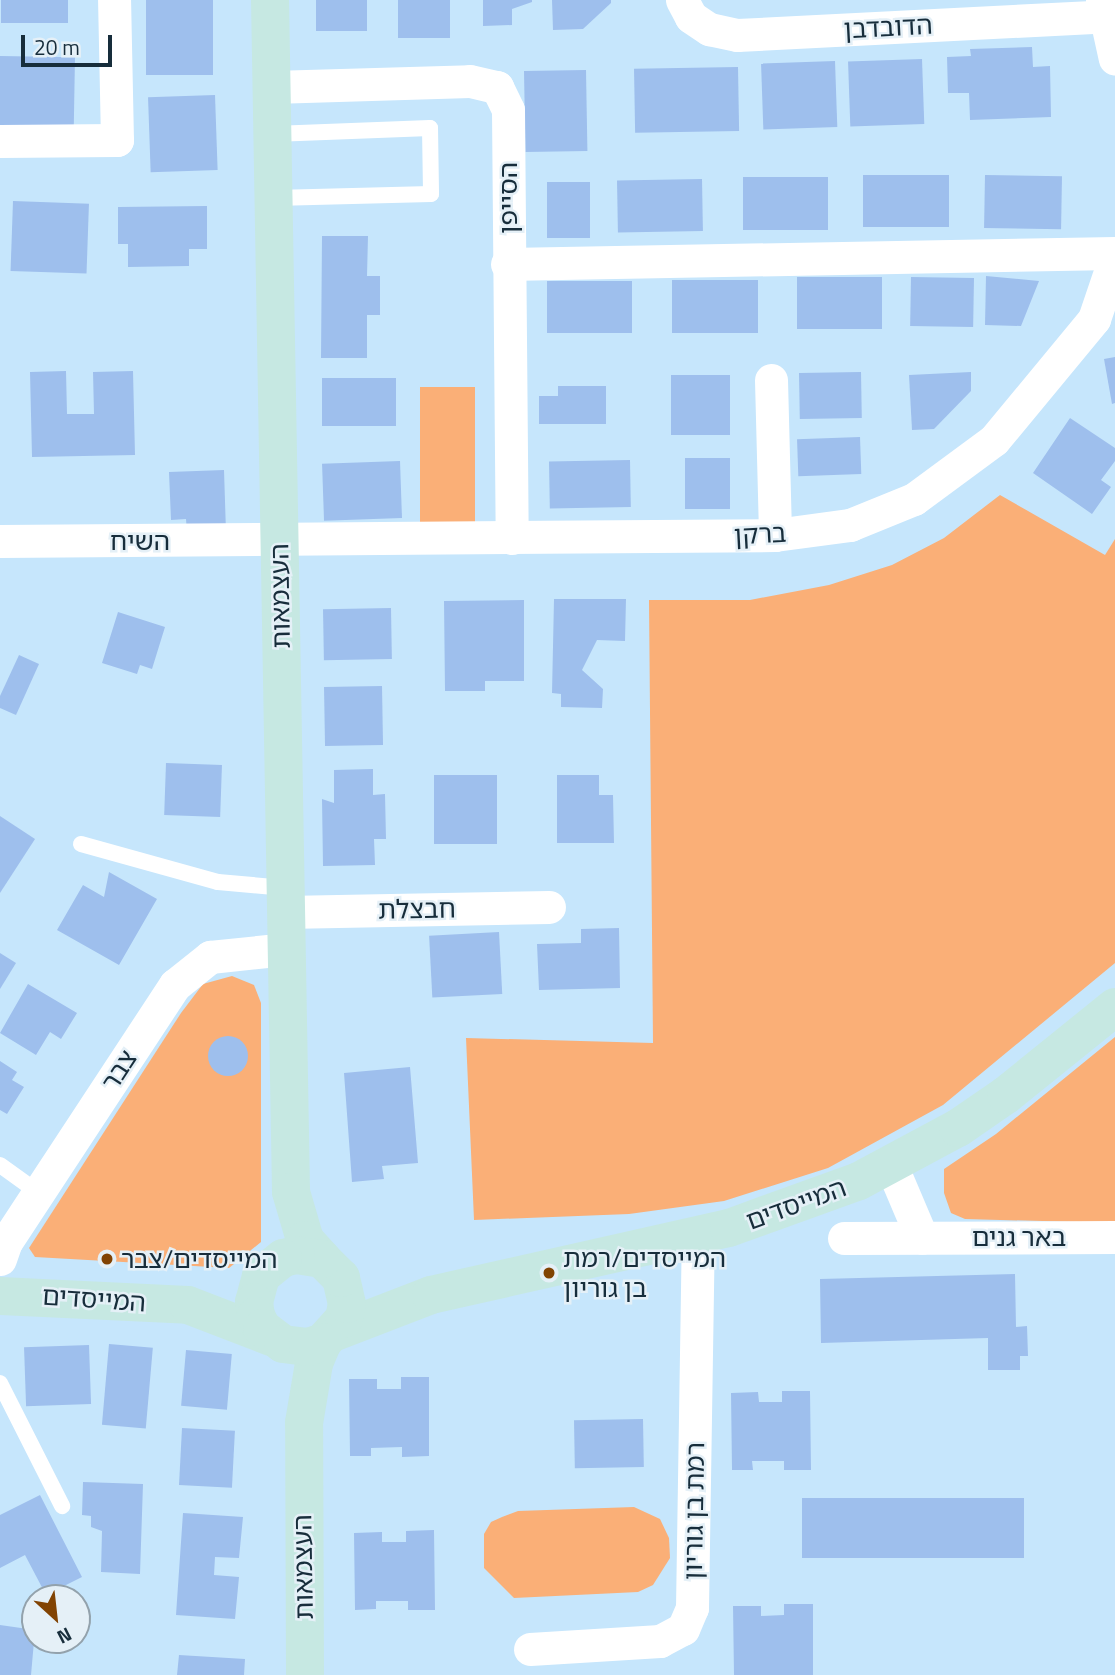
<!DOCTYPE html>
<html>
<head>
<meta charset="utf-8">
<style>
	body { margin:0 }
	#map { position:relative; width:1115px; height:1675px; overflow:hidden; background:#c6e6fc; font-family:"Titillium Web","Noto Sans Hebrew",sans-serif }
	div>[style] { position:absolute }
	.green>* { inset:0; background:#faaf77; transform-origin:0 0 }
	.building>* { inset:0; background:#9ebfed; transform-origin:0 0 }
	.round { border-radius:50% }
	.lane>* { height:16px; margin:-8px; padding:0 8px; transform-origin:8px; border-radius:8px; background:#fff }
	.street>* { height:33px; margin:-16.5px; padding:0 16.5px; transform-origin:16.5px; border-radius:16.5px; background:#fff }
	.secondary>* { height:38px; margin:-19px; padding:0 19px; transform-origin:19px; border-radius:19px; background:#c6e8e2 }
	.dots>* { width:19px; height:19px; translate:-50% -50%; box-sizing:border-box; border:4px solid #e5f0f7; border-radius:50% }
	span { translate:-50% -50%; white-space:nowrap; text-align:center; line-height:1.15; -webkit-text-stroke:5px #e5f0f7; paint-order:stroke }
	.street-label { font-size:26px; color:#172d3b }
	.poi-label { font-size:26px; color:#172d3b }
	.left { translate:0 -50%; text-align:left }
	.north { position:absolute; left:21px; top:1584px; width:70px; height:70px; box-sizing:border-box; background:#e5f0f7; border:2px solid #93a2ac; border-radius:50%; rotate:153deg; font-size:19px; font-weight:700; line-height:28px; text-align:center; color:#172d3b }
	.north::after { content:''; display:block; margin:auto; width:24px; height:32px; background:#814303; clip-path:polygon(50% 0,100% 100%,50% 72%,0 100%) }
	.scale { position:absolute; left:21px; top:35px; width:91px; height:32px; box-sizing:border-box; border:4px solid #172d3b; border-top:0; padding-left:9px; font-size:21px; line-height:24px; white-space:nowrap; color:#172d3b; -webkit-text-stroke:5px #e5f0f7; paint-order:stroke }
</style>
</head>
<body>
<div id="map">
	<div class="green">
		<i style="left:420px;top:387px;width:55px;height:160px"></i>
		<i style="clip-path:polygon(1000px 495px,1105px 555px,1115px 539px,1115px 963px,943px 1105px,828px 1168px,724px 1201px,629px 1214px,474px 1220px,466px 1038px,653px 1043px,649px 600px,750px 600px,829px 585px,892px 565px,944px 538px)"></i>
		<i style="clip-path:polygon(232px 976px,254px 985px,261px 1003px,261px 1242px,229px 1268px,35px 1257px,29px 1248px,181px 1013px,203px 984px)"></i>
		<i style="clip-path:polygon(1115px 1037px,1115px 1223px,965px 1219px,951px 1213px,944px 1193px,944px 1169px,996px 1134px)"></i>
		<i style="clip-path:polygon(634px 1507px,660px 1519px,669px 1538px,670px 1558px,653px 1585px,638px 1592px,514px 1598px,484px 1568px,484px 1534px,491px 1522px,502px 1517px,518px 1511px)"></i>
	</div>
	<div class="building">
		<i style="left:1px;top:0;width:67px;height:23px"></i>
		<i style="left:146px;top:0;width:67px;height:75px"></i>
		<i style="left:316px;top:0;width:51px;height:31px"></i>
		<i style="left:398px;top:0;width:52px;height:38px"></i>
		<i style="clip-path:polygon(483px 0,532px 0,532px 2px,512px 9px,512px 25px,483px 26px)"></i>
		<i style="clip-path:polygon(552px 0,611px 0,611px 3px,583px 29px,553px 30px)"></i>
		<i style="clip-path:polygon(1032px 47px,1033px 67px,1050px 66px,1051px 117px,970px 120px,969px 93px,948px 93px,947px 57px,971px 56px,970px 49px)"></i>
		<i style="left:0;top:56px;width:75px;height:70px;rotate:1deg"></i>
		<i style="left:922px;top:59px;width:65px;height:74px;rotate:88deg"></i>
		<i style="left:835px;top:61px;width:66px;height:74px;rotate:88deg"></i>
		<i style="left:738px;top:67px;width:64px;height:104px;rotate:89deg"></i>
		<i style="left:586px;top:70px;width:81px;height:62px;rotate:89deg"></i>
		<i style="left:215px;top:95px;width:75px;height:67px;rotate:88deg"></i>
		<i style="left:863px;top:175px;width:86px;height:52px"></i>
		<i style="left:985px;top:175px;width:77px;height:53px;rotate:1deg"></i>
		<i style="left:743px;top:177px;width:85px;height:53px"></i>
		<i style="left:702px;top:179px;width:52px;height:85px;rotate:89deg"></i>
		<i style="left:547px;top:182px;width:43px;height:56px"></i>
		<i style="left:13px;top:201px;width:76px;height:70px;rotate:2deg"></i>
		<i style="clip-path:polygon(207px 206px,207px 249px,189px 249px,189px 266px,128px 267px,128px 244px,118px 244px,118px 207px)"></i>
		<i style="clip-path:polygon(322px 236px,368px 236px,367px 276px,380px 276px,380px 315px,367px 315px,367px 358px,321px 358px)"></i>
		<i style="clip-path:polygon(986px 276px,1039px 281px,1021px 326px,985px 325px)"></i>
		<i style="left:882px;top:277px;width:52px;height:85px;rotate:90deg"></i>
		<i style="left:911px;top:277px;width:63px;height:49px;rotate:1deg"></i>
		<i style="left:758px;top:280px;width:53px;height:86px;rotate:90deg"></i>
		<i style="left:547px;top:281px;width:85px;height:52px"></i>
		<i style="clip-path:polygon(1115px 357px,1115px 403px,1112px 404px,1104px 359px)"></i>
		<i style="clip-path:polygon(66px 371px,67px 414px,94px 414px,93px 372px,133px 371px,135px 455px,32px 457px,30px 372px)"></i>
		<i style="left:861px;top:372px;width:46px;height:62px;rotate:89deg"></i>
		<i style="clip-path:polygon(971px 372px,971px 391px,934px 429px,912px 430px,909px 375px)"></i>
		<i style="left:671px;top:375px;width:59px;height:60px"></i>
		<i style="left:322px;top:378px;width:74px;height:48px"></i>
		<i style="clip-path:polygon(558px 386px,606px 386px,606px 424px,539px 424px,539px 396px,558px 396px)"></i>
		<i style="clip-path:polygon(1070px 418px,1115px 448px,1115px 461px,1101px 480px,1111px 487px,1092px 514px,1033px 473px)"></i>
		<i style="left:860px;top:437px;width:37px;height:63px;rotate:88deg"></i>
		<i style="left:685px;top:458px;width:45px;height:51px"></i>
		<i style="left:630px;top:460px;width:47px;height:81px;rotate:89deg"></i>
		<i style="left:400px;top:461px;width:57px;height:78px;rotate:88deg"></i>
		<i style="clip-path:polygon(224px 470px,226px 532px,187px 533px,186px 519px,171px 520px,169px 472px)"></i>
		<i style="clip-path:polygon(554px 599px,626px 599px,625px 641px,597px 640px,582px 670px,603px 689px,602px 708px,561px 707px,561px 694px,552px 693px)"></i>
		<i style="clip-path:polygon(524px 600px,524px 681px,485px 681px,485px 691px,445px 691px,444px 601px)"></i>
		<i style="left:391px;top:608px;width:51px;height:68px;rotate:89deg"></i>
		<i style="clip-path:polygon(118px 612px,165px 627px,152px 669px,140px 665px,137px 674px,102px 663px)"></i>
		<i style="clip-path:polygon(19px 655px,39px 664px,16px 715px,0 708px,0 696px)"></i>
		<i style="left:382px;top:686px;width:59px;height:58px;rotate:89deg"></i>
		<i style="left:166px;top:763px;width:56px;height:52px;rotate:2deg"></i>
		<i style="clip-path:polygon(373px 769px,373px 795px,385px 794px,386px 839px,374px 839px,375px 865px,323px 866px,322px 799px,334px 803px,334px 770px)"></i>
		<i style="left:434px;top:775px;width:63px;height:69px"></i>
		<i style="clip-path:polygon(557px 775px,599px 775px,599px 795px,613px 795px,614px 843px,557px 843px)"></i>
		<i style="clip-path:polygon(0 816px,35px 839px,0 893px)"></i>
		<i style="clip-path:polygon(109px 872px,157px 899px,119px 965px,57px 930px,83px 885px,104px 897px)"></i>
		<i style="clip-path:polygon(619px 928px,620px 988px,539px 990px,537px 944px,581px 943px,581px 929px)"></i>
		<i style="left:499px;top:932px;width:62px;height:70px;rotate:87deg"></i>
		<i style="clip-path:polygon(0 953px,16px 963px,0 989px)"></i>
		<i style="clip-path:polygon(28px 984px,77px 1013px,61px 1039px,50px 1032px,36px 1055px,0 1033px)"></i>
		<i class="round" style="left:208px;top:1036px;width:40px;height:40px"></i>
		<i style="clip-path:polygon(0 1061px,17px 1072px,12px 1080px,24px 1087px,7px 1114px,0 1110px)"></i>
		<i style="clip-path:polygon(410px 1067px,418px 1163px,382px 1166px,384px 1179px,352px 1182px,344px 1073px)"></i>
		<i style="clip-path:polygon(1015px 1274px,1016px 1327px,1027px 1326px,1028px 1356px,1020px 1356px,1020px 1370px,988px 1370px,988px 1338px,821px 1343px,820px 1279px)"></i>
		<i style="left:109px;top:1344px;width:44px;height:81px;rotate:5deg"></i>
		<i style="left:89px;top:1345px;width:59px;height:65px;rotate:88deg"></i>
		<i style="left:186px;top:1350px;width:46px;height:56px;rotate:5deg"></i>
		<i style="clip-path:polygon(401px 1377px,429px 1377px,429px 1456px,402px 1457px,402px 1447px,371px 1448px,371px 1456px,350px 1456px,349px 1379px,377px 1379px,377px 1389px,401px 1389px)"></i>
		<i style="clip-path:polygon(782px 1391px,810px 1391px,811px 1470px,784px 1470px,784px 1461px,752px 1461px,753px 1470px,732px 1470px,731px 1393px,758px 1392px,759px 1402px,782px 1402px)"></i>
		<i style="left:643px;top:1419px;width:48px;height:69px;rotate:89deg"></i>
		<i style="left:182px;top:1428px;width:53px;height:57px;rotate:3deg"></i>
		<i style="clip-path:polygon(83px 1482px,143px 1484px,140px 1574px,101px 1572px,102px 1531px,91px 1527px,91px 1516px,82px 1515px)"></i>
		<i style="clip-path:polygon(40px 1495px,82px 1577px,46px 1595px,25px 1555px,0 1568px,0 1515px)"></i>
		<i style="left:802px;top:1498px;width:222px;height:60px"></i>
		<i style="clip-path:polygon(183px 1513px,243px 1517px,239px 1558px,215px 1557px,214px 1575px,239px 1577px,235px 1619px,176px 1615px)"></i>
		<i style="clip-path:polygon(434px 1530px,435px 1610px,408px 1610px,408px 1601px,376px 1601px,376px 1609px,355px 1610px,354px 1533px,382px 1532px,382px 1542px,406px 1542px,406px 1531px)"></i>
		<i style="clip-path:polygon(784px 1604px,813px 1604px,813px 1675px,734px 1675px,733px 1606px,761px 1606px,761px 1616px,784px 1615px)"></i>
		<i style="clip-path:polygon(0 1625px,35px 1630px,31px 1675px,0 1675px)"></i>
		<i style="clip-path:polygon(179px 1655px,245px 1659px,244px 1675px,177px 1675px)"></i>
	</div>
	<div class="lane">
		<i style="left:273px;top:134px;width:157px;rotate:-2.2deg"></i>
		<i style="left:430px;top:128px;width:66px;rotate:89.1deg"></i>
		<i style="left:431px;top:194px;width:157px;rotate:178.5deg"></i>
		<i style="left:81px;top:844px;width:142px;rotate:15.5deg"></i>
		<i style="left:218px;top:882px;width:67px;rotate:5.1deg"></i>
		<i style="left:0;top:1165px;width:48px;rotate:35.7deg"></i>
		<i style="left:0;top:1383px;width:138px;rotate:63.2deg"></i>
	</div>
	<div class="street">
		<i style="left:682px;top:0;width:19px;rotate:62deg"></i>
		<i style="left:691px;top:17px;width:22px;rotate:34deg"></i>
		<i style="left:709px;top:29px;width:29px;rotate:12deg"></i>
		<i style="left:737px;top:35px;width:371px;rotate:-2.9deg"></i>
		<i style="left:1102px;top:0;width:60px;rotate:77.6deg"></i>
		<i style="left:272px;top:87px;width:198px;rotate:-1.7deg"></i>
		<i style="left:470px;top:81px;width:28px;rotate:13deg"></i>
		<i style="left:497px;top:87px;width:25px;rotate:64deg"></i>
		<i style="left:508px;top:110px;width:428px;rotate:89.5deg"></i>
		<i style="left:0;top:141px;width:117px;rotate:-0.5deg"></i>
		<i style="left:117px;top:140px;width:140px;rotate:-91.2deg"></i>
		<i style="left:507px;top:264px;width:608px;rotate:-1.04deg"></i>
		<i style="left:771px;top:380px;width:155px;rotate:88.5deg"></i>
		<i style="left:0;top:541px;width:775px;rotate:-0.44deg"></i>
		<i style="left:775px;top:535px;width:76px;rotate:-7.6deg"></i>
		<i style="left:850px;top:525px;width:69px;rotate:-22.1deg"></i>
		<i style="left:914px;top:499px;width:99px;rotate:-36.4deg"></i>
		<i style="left:994px;top:440px;width:157px;rotate:-50.4deg"></i>
		<i style="left:1094px;top:319px;width:65px;rotate:-71.3deg"></i>
		<i style="left:285px;top:912px;width:264px;rotate:-1.1deg"></i>
		<i style="left:891px;top:1165px;width:79px;rotate:67deg"></i>
		<i style="left:844px;top:1238px;width:271px;rotate:-0.2deg"></i>
		<i style="left:0;top:1259px;width:18px;rotate:-71deg"></i>
		<i style="left:6px;top:1242px;width:308px;rotate:-56.7deg"></i>
		<i style="left:175px;top:985px;width:45px;rotate:-38.7deg"></i>
		<i style="left:210px;top:957px;width:76px;rotate:-6deg"></i>
		<i style="left:530px;top:1649px;width:130px;rotate:-3.5deg"></i>
		<i style="left:660px;top:1641px;width:26px;rotate:-28deg"></i>
		<i style="left:683px;top:1629px;width:23px;rotate:-67deg"></i>
		<i style="left:692px;top:1608px;width:372px;rotate:-89.1deg"></i>
	</div>
	<div class="secondary">
		<i style="left:270px;top:0;width:1192px;rotate:88.99deg"></i>
		<i style="left:291px;top:1192px;width:50px;rotate:73.7deg"></i>
		<i style="left:305px;top:1240px;width:25px;rotate:48deg"></i>
		<i style="left:0;top:1296px;width:188px;rotate:2.7deg"></i>
		<i style="left:188px;top:1305px;width:89px;rotate:21.1deg"></i>
		<i style="left:335px;top:1332px;width:103px;rotate:-21.1deg"></i>
		<i style="left:431px;top:1295px;width:305px;rotate:-12.7deg"></i>
		<i style="left:729px;top:1228px;width:138px;rotate:-19.9deg"></i>
		<i style="left:859px;top:1181px;width:112px;rotate:-28.2deg"></i>
		<i style="left:958px;top:1128px;width:58px;rotate:-34.5deg"></i>
		<i style="left:1006px;top:1095px;width:140px;rotate:-38.9deg"></i>
		<i style="left:305px;top:1675px;width:252px;rotate:-90.2deg"></i>
		<i style="left:304px;top:1423px;width:61px;rotate:-80.5deg"></i>
		<i style="left:314px;top:1363px;width:23px;rotate:-67deg"></i>
		<i style="left:323px;top:1342px;width:31px;rotate:-48deg"></i>
		<i style="left:344px;top:1319px;width:15px;rotate:-79deg"></i>
		<i style="left:347px;top:1304px;width:27px;rotate:-103deg"></i>
		<i style="left:341px;top:1278px;width:27px;rotate:-135deg"></i>
		<i style="left:322px;top:1259px;width:26px;rotate:-171deg"></i>
		<i style="left:296px;top:1255px;width:13px;rotate:167deg"></i>
		<i style="left:283px;top:1258px;width:28px;rotate:141deg"></i>
		<i style="left:261px;top:1276px;width:27px;rotate:105deg"></i>
		<i style="left:254px;top:1302px;width:14px;rotate:82deg"></i>
		<i style="left:256px;top:1316px;width:13px;rotate:63deg"></i>
		<i style="left:262px;top:1328px;width:26px;rotate:37deg"></i>
		<i style="left:283px;top:1344px;width:25px;rotate:7deg"></i>
		<i style="left:308px;top:1347px;width:16px;rotate:-18deg"></i>
	</div>
	<div class="dots">
		<i style="left:107px;top:1259px;background:#814303"></i>
		<i style="left:549px;top:1273px;background:#814303"></i>
	</div>
	<div class="street-label">
		<span style="left:888px;top:27px;rotate:-3deg">הדובדבן</span>
		<span style="left:508px;top:198px;rotate:-90deg">הסייפן</span>
		<span style="left:760px;top:534px;rotate:-3deg">ברקן</span>
		<span style="left:140px;top:541px">השיח</span>
		<span style="left:280px;top:596px;rotate:-91deg">העצמאות</span>
		<span style="left:417px;top:909px;rotate:-1deg">חבצלת</span>
		<span style="left:119px;top:1070px;rotate:-57deg">צבר</span>
		<span style="left:796px;top:1204px;rotate:-20deg">המייסדים</span>
		<span style="left:1019px;top:1237px">באר גנים</span>
		<span style="left:94px;top:1299px;rotate:4deg">המייסדים</span>
		<span style="left:694px;top:1511px;rotate:-89deg">רמת בן גוריון</span>
		<span style="left:303px;top:1567px;rotate:-91deg">העצמאות</span>
	</div>
	<div class="poi-label">
		<span class="left" style="left:563px;top:1273px">המייסדים/רמת<br>בן גוריון</span>
		<span class="left" style="left:121px;top:1259px">המייסדים/צבר</span>
	</div>
	<div class="north">N</div>
	<div class="scale">20 m</div>
</div>
</body>
</html>
